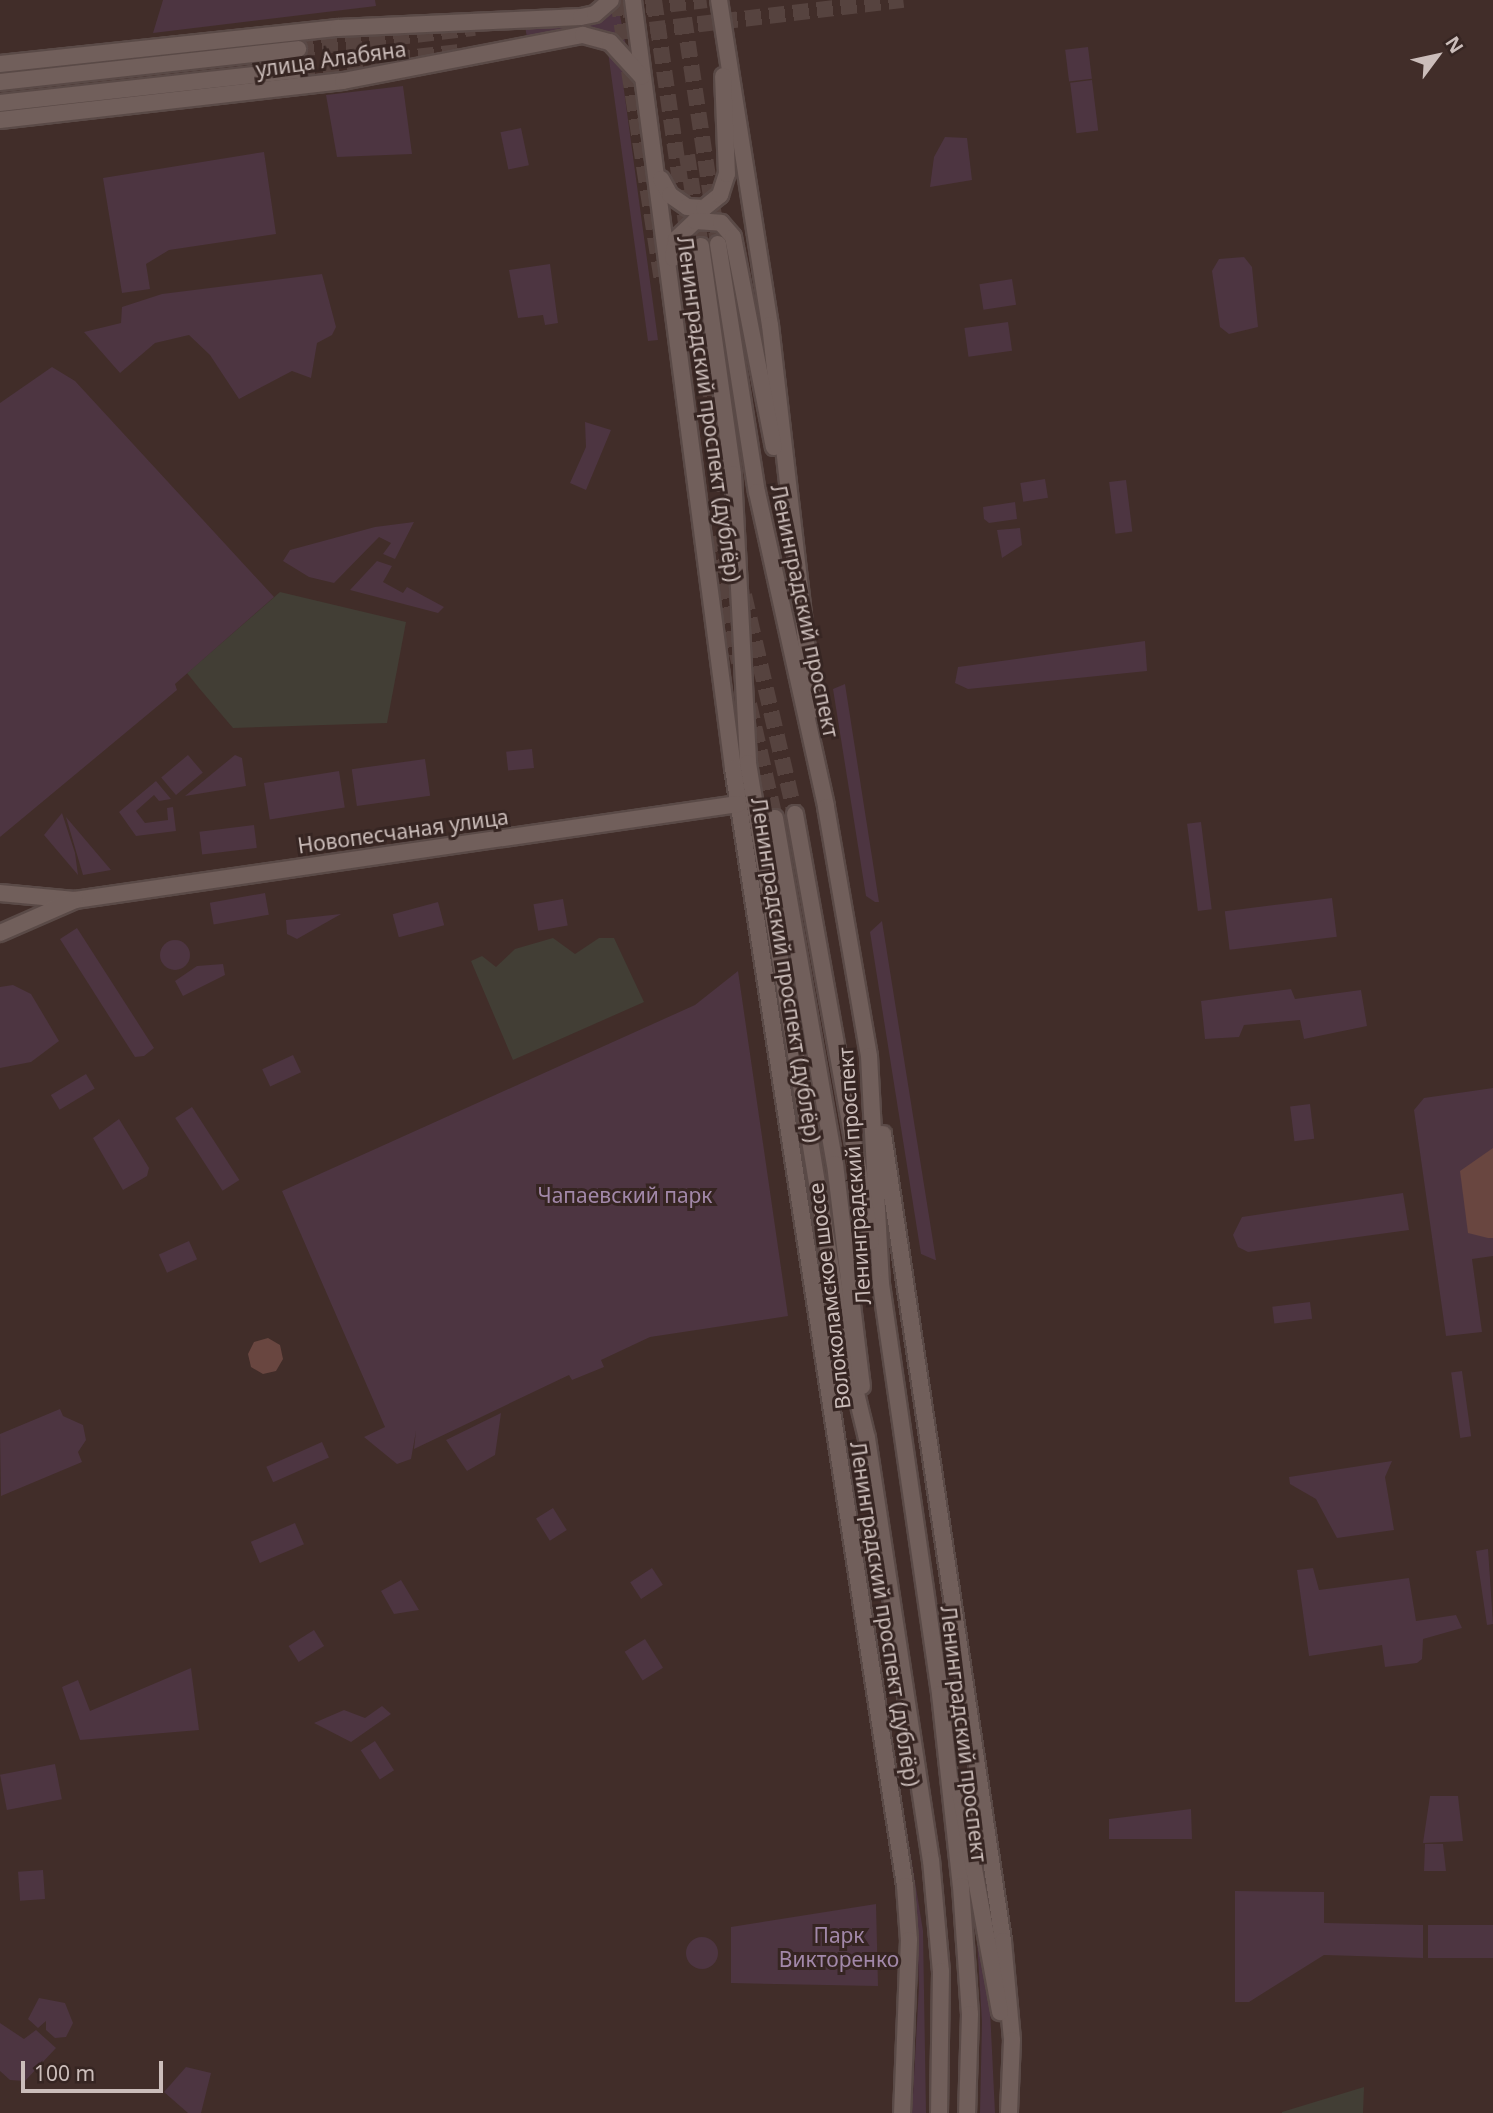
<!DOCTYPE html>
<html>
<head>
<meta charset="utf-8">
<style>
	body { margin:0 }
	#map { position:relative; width:1493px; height:2113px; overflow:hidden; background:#412d29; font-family:"Noto Sans",sans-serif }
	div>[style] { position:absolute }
	.medical>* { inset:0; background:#423e35 }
	.green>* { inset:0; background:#4d3541; transform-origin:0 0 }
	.round { border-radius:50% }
	.water>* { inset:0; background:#694640 }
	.major-tunnel>* { height:16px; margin-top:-8px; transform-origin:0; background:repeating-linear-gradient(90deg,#56433f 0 16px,transparent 0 24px) }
	.roads { filter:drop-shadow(2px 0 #5a4a47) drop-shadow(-2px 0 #5a4a47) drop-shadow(0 2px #5a4a47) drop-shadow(0 -2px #5a4a47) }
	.major>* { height:16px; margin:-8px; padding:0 8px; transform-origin:8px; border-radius:8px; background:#715f5b }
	span { translate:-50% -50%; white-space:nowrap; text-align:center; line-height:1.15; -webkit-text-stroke:6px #362522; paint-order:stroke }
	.street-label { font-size:21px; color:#cbbdba }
	.park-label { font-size:21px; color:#a288a9 }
	.north { position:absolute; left:1402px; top:21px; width:70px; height:70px; -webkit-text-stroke:5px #362522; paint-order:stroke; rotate:57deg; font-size:19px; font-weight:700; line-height:28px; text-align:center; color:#cbbdba }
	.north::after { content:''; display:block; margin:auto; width:24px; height:32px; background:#cbbdba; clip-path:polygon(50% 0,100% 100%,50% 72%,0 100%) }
	.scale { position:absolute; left:21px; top:2061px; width:142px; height:32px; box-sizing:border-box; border:4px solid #cbbdba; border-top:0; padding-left:9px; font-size:21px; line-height:24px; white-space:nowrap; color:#cbbdba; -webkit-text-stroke:5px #362522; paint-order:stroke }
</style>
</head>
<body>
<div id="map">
	<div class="medical">
		<i style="clip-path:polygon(280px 592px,406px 622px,387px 723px,233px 728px,199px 688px,187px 673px)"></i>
		<i style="clip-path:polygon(553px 938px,575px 954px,599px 938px,614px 938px,644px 1002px,513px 1060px,471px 961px,482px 956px,496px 967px,515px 949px)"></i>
		<i style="clip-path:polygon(1364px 2087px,1363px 2113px,1282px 2113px,1282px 2112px)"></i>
	</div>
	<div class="green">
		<i style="clip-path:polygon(163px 0,375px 0,376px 6px,153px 33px)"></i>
		<i style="clip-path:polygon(617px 0,626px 46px,593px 28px,527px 38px,525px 26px)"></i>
		<i style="left:1088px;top:47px;width:32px;height:23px;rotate:83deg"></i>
		<i style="clip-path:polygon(608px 52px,622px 65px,628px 82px,623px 83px,658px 340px,648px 341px)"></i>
		<i style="left:1092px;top:80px;width:51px;height:22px;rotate:83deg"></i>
		<i style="clip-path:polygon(403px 86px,412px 154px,337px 157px,326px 95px)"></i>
		<i style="left:521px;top:128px;width:38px;height:21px;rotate:78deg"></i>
		<i style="clip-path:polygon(945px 137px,967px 138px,972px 180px,930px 187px,934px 157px)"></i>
		<i style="clip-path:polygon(264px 152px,276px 234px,169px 250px,146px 264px,150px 289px,122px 293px,103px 178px)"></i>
		<i style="clip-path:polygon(1244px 257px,1252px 267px,1258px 327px,1229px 334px,1220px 327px,1212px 271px,1219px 259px)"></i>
		<i style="clip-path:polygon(550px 264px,558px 323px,545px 325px,543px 315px,518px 318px,509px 270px)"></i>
		<i style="clip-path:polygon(322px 274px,336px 327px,332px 335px,317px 343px,311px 378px,292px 371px,239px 399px,210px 355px,189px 335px,155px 343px,120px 373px,84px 332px,121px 323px,122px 307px,162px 294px)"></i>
		<i style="left:1012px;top:279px;width:26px;height:33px;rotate:81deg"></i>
		<i style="left:1008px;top:322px;width:29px;height:44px;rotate:82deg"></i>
		<i style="clip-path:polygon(52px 367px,75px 381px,274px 597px,175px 684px,177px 690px,0 837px,0 403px)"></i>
		<i style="clip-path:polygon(585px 422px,611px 430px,586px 490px,570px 483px,586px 447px)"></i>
		<i style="left:1045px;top:479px;width:19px;height:25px;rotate:81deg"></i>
		<i style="left:1126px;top:480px;width:52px;height:17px;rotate:83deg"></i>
		<i style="clip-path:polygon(1015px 502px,1017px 519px,989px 523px,984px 519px,983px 507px)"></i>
		<i style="clip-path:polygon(414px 522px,395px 559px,383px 554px,391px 543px,379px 537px,334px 583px,309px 577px,283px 561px,290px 550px,375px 527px)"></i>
		<i style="clip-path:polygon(1020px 528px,1022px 545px,1002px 558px,997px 530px)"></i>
		<i style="clip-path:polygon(377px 561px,392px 566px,383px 582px,403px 593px,407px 587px,444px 607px,438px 613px,350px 590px)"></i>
		<i style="clip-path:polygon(1145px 641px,1147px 671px,968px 689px,955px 683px,958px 667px)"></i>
		<i style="clip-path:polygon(845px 684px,879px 902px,875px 902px,866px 896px,833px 689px)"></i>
		<i style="left:532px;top:749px;width:19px;height:26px;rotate:84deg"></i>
		<i style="left:188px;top:755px;width:23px;height:35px;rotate:50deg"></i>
		<i style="clip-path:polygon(235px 755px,242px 758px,246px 786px,185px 796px)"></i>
		<i style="left:425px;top:759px;width:37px;height:74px;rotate:82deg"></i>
		<i style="left:339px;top:771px;width:37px;height:76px;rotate:81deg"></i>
		<i style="clip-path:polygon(156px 781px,171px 799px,159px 801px,154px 795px,136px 811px,145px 823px,168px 820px,167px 808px,173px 807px,176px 831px,136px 836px,119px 812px)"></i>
		<i style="clip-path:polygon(62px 813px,75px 853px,78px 875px,44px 835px)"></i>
		<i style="clip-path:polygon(66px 817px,111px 870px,83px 875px)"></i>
		<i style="left:1201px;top:822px;width:88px;height:14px;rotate:83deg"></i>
		<i style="left:254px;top:825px;width:23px;height:55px;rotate:83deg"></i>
		<i style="left:265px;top:893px;width:22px;height:56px;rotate:80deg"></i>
		<i style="left:1332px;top:898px;width:39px;height:108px;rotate:83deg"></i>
		<i style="left:563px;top:899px;width:27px;height:30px;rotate:80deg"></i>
		<i style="left:438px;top:902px;width:24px;height:47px;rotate:75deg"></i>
		<i style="clip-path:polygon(341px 914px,297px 939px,287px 934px,286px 920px)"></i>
		<i style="clip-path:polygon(882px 921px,936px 1260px,935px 1260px,921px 1254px,870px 932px)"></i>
		<i style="clip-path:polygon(77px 928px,154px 1048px,144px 1056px,135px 1057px,60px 939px)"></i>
		<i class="round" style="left:160px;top:940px;width:30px;height:30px"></i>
		<i style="clip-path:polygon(223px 964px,225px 975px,183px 996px,175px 981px,197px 966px)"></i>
		<i style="clip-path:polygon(738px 971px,788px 1316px,650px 1337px,601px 1360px,604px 1367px,572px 1380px,569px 1375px,414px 1449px,416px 1431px,411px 1459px,397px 1464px,364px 1437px,385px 1427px,282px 1191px,695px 1005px)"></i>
		<i style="clip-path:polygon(13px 985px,31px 994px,59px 1041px,31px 1062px,0 1068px,0 987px)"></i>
		<i style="clip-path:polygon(1291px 989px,1295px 999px,1361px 990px,1367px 1026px,1304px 1039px,1300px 1020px,1244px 1025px,1239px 1037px,1205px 1039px,1201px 1001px)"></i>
		<i style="left:293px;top:1055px;width:19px;height:34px;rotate:65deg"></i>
		<i style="left:86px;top:1074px;width:17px;height:41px;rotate:59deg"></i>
		<i style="clip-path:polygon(1493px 1088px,1493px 1256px,1472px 1259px,1482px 1332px,1446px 1336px,1414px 1110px,1424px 1098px)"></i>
		<i style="left:1310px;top:1104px;width:35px;height:20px;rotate:83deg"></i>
		<i style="left:192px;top:1107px;width:87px;height:20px;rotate:57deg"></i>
		<i style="clip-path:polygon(119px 1119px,149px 1168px,147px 1176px,123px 1190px,93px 1138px)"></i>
		<i style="clip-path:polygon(1403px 1193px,1409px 1230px,1248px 1252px,1238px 1247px,1233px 1235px,1242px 1217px)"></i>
		<i style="left:189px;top:1241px;width:20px;height:33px;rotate:66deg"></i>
		<i style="left:1310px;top:1302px;width:17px;height:38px;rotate:83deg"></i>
		<i style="left:1462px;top:1371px;width:66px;height:11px;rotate:82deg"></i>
		<i style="clip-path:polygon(60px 1409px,63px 1416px,83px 1425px,86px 1440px,78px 1452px,82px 1462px,1px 1496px,0 1434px)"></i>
		<i style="clip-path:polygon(501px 1413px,495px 1455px,467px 1471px,446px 1440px)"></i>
		<i style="left:322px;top:1442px;width:17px;height:61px;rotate:66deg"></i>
		<i style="clip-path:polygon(1392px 1461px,1385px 1477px,1394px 1530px,1337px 1538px,1316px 1499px,1290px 1484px,1289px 1477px)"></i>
		<i style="left:553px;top:1508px;width:26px;height:20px;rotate:58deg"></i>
		<i style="left:295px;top:1523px;width:23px;height:48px;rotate:67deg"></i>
		<i style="clip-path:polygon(1488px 1549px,1493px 1624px,1487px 1625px,1476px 1551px)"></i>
		<i style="left:652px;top:1568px;width:20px;height:26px;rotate:57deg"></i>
		<i style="clip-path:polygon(1313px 1568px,1319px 1590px,1409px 1578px,1416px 1621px,1456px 1615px,1462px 1628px,1423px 1639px,1422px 1659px,1417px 1663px,1385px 1667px,1382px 1645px,1309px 1656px,1297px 1570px)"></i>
		<i style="clip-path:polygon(401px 1580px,419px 1610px,394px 1614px,381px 1591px)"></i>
		<i style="left:314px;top:1630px;width:19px;height:30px;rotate:58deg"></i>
		<i style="left:645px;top:1639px;width:34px;height:24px;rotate:58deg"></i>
		<i style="clip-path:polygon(191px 1668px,199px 1730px,80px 1740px,62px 1687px,78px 1680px,90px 1711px)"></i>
		<i style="clip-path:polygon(883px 1685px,923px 1931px,926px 2113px,912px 2113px,919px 1986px,917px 1932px)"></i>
		<i style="clip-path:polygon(382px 1706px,391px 1714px,351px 1742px,314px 1723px,344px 1710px,365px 1718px)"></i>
		<i style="left:375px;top:1741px;width:35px;height:17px;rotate:57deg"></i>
		<i style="left:55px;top:1764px;width:36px;height:56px;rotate:79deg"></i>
		<i style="clip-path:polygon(1430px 1796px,1458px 1796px,1463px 1841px,1423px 1843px)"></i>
		<i style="clip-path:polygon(1191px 1809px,1192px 1839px,1109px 1839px,1109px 1819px)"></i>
		<i style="clip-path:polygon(1425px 1844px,1443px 1844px,1446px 1871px,1424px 1871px)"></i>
		<i style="left:43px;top:1870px;width:29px;height:25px;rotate:86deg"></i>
		<i style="clip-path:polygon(1235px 1891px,1324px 1892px,1324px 1923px,1423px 1925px,1423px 1958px,1324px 1955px,1249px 2002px,1235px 2002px)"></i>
		<i style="clip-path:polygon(876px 1904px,878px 1986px,731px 1983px,731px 1927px)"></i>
		<i style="clip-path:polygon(976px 1924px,988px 1968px,995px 2113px,980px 2113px,982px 2022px)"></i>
		<i style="left:1428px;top:1925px;width:65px;height:33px"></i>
		<i class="round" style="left:686px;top:1937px;width:32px;height:32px"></i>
		<i style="clip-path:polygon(39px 1998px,65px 2003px,73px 2023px,66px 2037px,55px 2038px,46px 2030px,46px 2021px,38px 2028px,28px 2019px)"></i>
		<i style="clip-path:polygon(0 2023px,24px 2039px,36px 2030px,56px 2048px,25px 2081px,10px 2080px,0 2071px)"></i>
		<i style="clip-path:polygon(186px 2067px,211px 2073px,201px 2113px,188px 2113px,164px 2092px)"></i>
	</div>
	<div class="water">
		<i style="clip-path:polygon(1493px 1148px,1493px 1238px,1488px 1238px,1468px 1233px,1460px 1171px)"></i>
		<i style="clip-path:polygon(268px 1338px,280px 1345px,283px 1359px,276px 1371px,263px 1374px,251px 1367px,248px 1354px,254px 1342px)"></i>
	</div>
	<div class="major-tunnel">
		<i style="left:618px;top:0;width:284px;rotate:81.1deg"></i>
		<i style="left:654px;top:0;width:534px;rotate:81.82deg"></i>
		<i style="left:622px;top:10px;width:85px;rotate:-6.8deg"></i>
		<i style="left:684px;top:18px;width:229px;rotate:81.4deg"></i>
		<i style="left:650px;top:30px;width:255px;rotate:-6.8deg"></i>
		<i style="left:298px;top:49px;width:178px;rotate:-6.8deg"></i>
		<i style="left:299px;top:70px;width:162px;rotate:-6.4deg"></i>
		<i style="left:687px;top:155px;width:92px;rotate:81.3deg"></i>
		<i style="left:709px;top:537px;width:129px;rotate:76.5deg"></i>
		<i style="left:744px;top:595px;width:225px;rotate:76.9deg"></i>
		<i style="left:749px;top:704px;width:117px;rotate:77.2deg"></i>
	</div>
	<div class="roads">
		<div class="major">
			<i style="left:633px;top:0;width:774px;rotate:82.58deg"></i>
			<i style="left:733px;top:768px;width:1131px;rotate:81.25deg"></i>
			<i style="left:905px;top:1886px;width:54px;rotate:85.8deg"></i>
			<i style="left:909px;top:1940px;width:173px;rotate:92.3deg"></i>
			<i style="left:719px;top:0;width:329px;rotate:81.1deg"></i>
			<i style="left:770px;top:325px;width:387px;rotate:83.5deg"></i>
			<i style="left:0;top:64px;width:340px;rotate:-6.1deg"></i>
			<i style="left:338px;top:28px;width:243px;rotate:-2.6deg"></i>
			<i style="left:581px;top:17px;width:14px;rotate:-12deg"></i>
			<i style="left:595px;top:14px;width:21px;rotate:-41deg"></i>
			<i style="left:0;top:82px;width:300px;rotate:-6.3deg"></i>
			<i style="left:0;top:103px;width:301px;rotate:-6.3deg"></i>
			<i style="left:0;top:120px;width:345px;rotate:-6.5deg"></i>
			<i style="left:343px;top:81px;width:244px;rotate:-10.9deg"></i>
			<i style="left:583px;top:35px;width:28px;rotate:15deg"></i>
			<i style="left:610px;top:42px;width:47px;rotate:47.6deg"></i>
			<i style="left:661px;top:179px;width:18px;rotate:61deg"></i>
			<i style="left:670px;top:195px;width:21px;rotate:35deg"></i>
			<i style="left:687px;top:207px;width:17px;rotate:3deg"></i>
			<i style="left:704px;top:208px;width:21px;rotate:-39deg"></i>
			<i style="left:720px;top:195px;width:22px;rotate:-72deg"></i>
			<i style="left:727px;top:174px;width:98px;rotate:-92.3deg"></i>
			<i style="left:718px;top:244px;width:251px;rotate:81.1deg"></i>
			<i style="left:757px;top:492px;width:322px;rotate:77.6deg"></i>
			<i style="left:826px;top:807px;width:253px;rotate:80.2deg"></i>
			<i style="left:869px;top:1056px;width:228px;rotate:87deg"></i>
			<i style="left:881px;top:1284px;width:414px;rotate:81.8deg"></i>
			<i style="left:940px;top:1694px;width:193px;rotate:83.8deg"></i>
			<i style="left:961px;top:1886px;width:128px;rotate:86deg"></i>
			<i style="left:970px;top:2014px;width:99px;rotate:91.7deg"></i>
			<i style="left:701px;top:246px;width:230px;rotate:82deg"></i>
			<i style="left:733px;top:474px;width:289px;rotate:87deg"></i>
			<i style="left:748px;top:763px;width:580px;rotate:80.67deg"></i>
			<i style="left:842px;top:1335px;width:106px;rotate:76.4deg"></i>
			<i style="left:867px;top:1438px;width:427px;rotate:81.4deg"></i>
			<i style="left:931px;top:1860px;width:111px;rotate:84.9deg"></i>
			<i style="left:941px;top:1971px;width:142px;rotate:90.8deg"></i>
			<i style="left:673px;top:258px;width:19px;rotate:-81deg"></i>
			<i style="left:676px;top:239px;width:26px;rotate:-43deg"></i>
			<i style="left:695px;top:221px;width:26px;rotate:4deg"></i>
			<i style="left:721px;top:223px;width:18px;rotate:49deg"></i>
			<i style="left:733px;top:237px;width:214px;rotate:79deg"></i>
			<i style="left:795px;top:814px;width:434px;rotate:79.9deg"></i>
			<i style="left:775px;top:818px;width:351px;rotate:80.2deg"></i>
			<i style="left:835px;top:1164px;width:224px;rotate:83.1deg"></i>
			<i style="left:0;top:893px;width:75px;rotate:5.3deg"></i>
			<i style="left:75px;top:900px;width:670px;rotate:-8.24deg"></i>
			<i style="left:0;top:933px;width:82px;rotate:-23.7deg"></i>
			<i style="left:883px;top:1134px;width:816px;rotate:81.54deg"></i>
			<i style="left:1003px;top:1941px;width:99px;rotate:84.8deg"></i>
			<i style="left:1012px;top:2040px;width:73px;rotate:92.4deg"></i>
			<i style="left:959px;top:1786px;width:230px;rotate:79.7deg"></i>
		</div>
	</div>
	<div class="street-label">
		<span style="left:331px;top:59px;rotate:-8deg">улица Алабяна</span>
		<span style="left:709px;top:409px;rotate:82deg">Ленинградский проспект (дублёр)</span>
		<span style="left:805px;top:611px;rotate:78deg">Ленинградский проспект</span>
		<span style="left:403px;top:831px;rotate:-8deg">Новопесчаная улица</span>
		<span style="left:786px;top:970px;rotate:81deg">Ленинградский проспект (дублёр)</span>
		<span style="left:854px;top:1176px;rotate:-94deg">Ленинградский проспект</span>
		<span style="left:829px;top:1296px;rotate:-97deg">Волоколамское шоссе</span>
		<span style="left:885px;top:1614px;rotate:81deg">Ленинградский проспект (дублёр)</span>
		<span style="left:964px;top:1734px;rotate:83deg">Ленинградский проспект</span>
	</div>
	<div class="park-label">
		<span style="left:625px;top:1195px">Чапаевский парк</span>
		<span style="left:839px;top:1947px">Парк<br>Викторенко</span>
	</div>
	<div class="north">N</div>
	<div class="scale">100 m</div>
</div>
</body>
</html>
